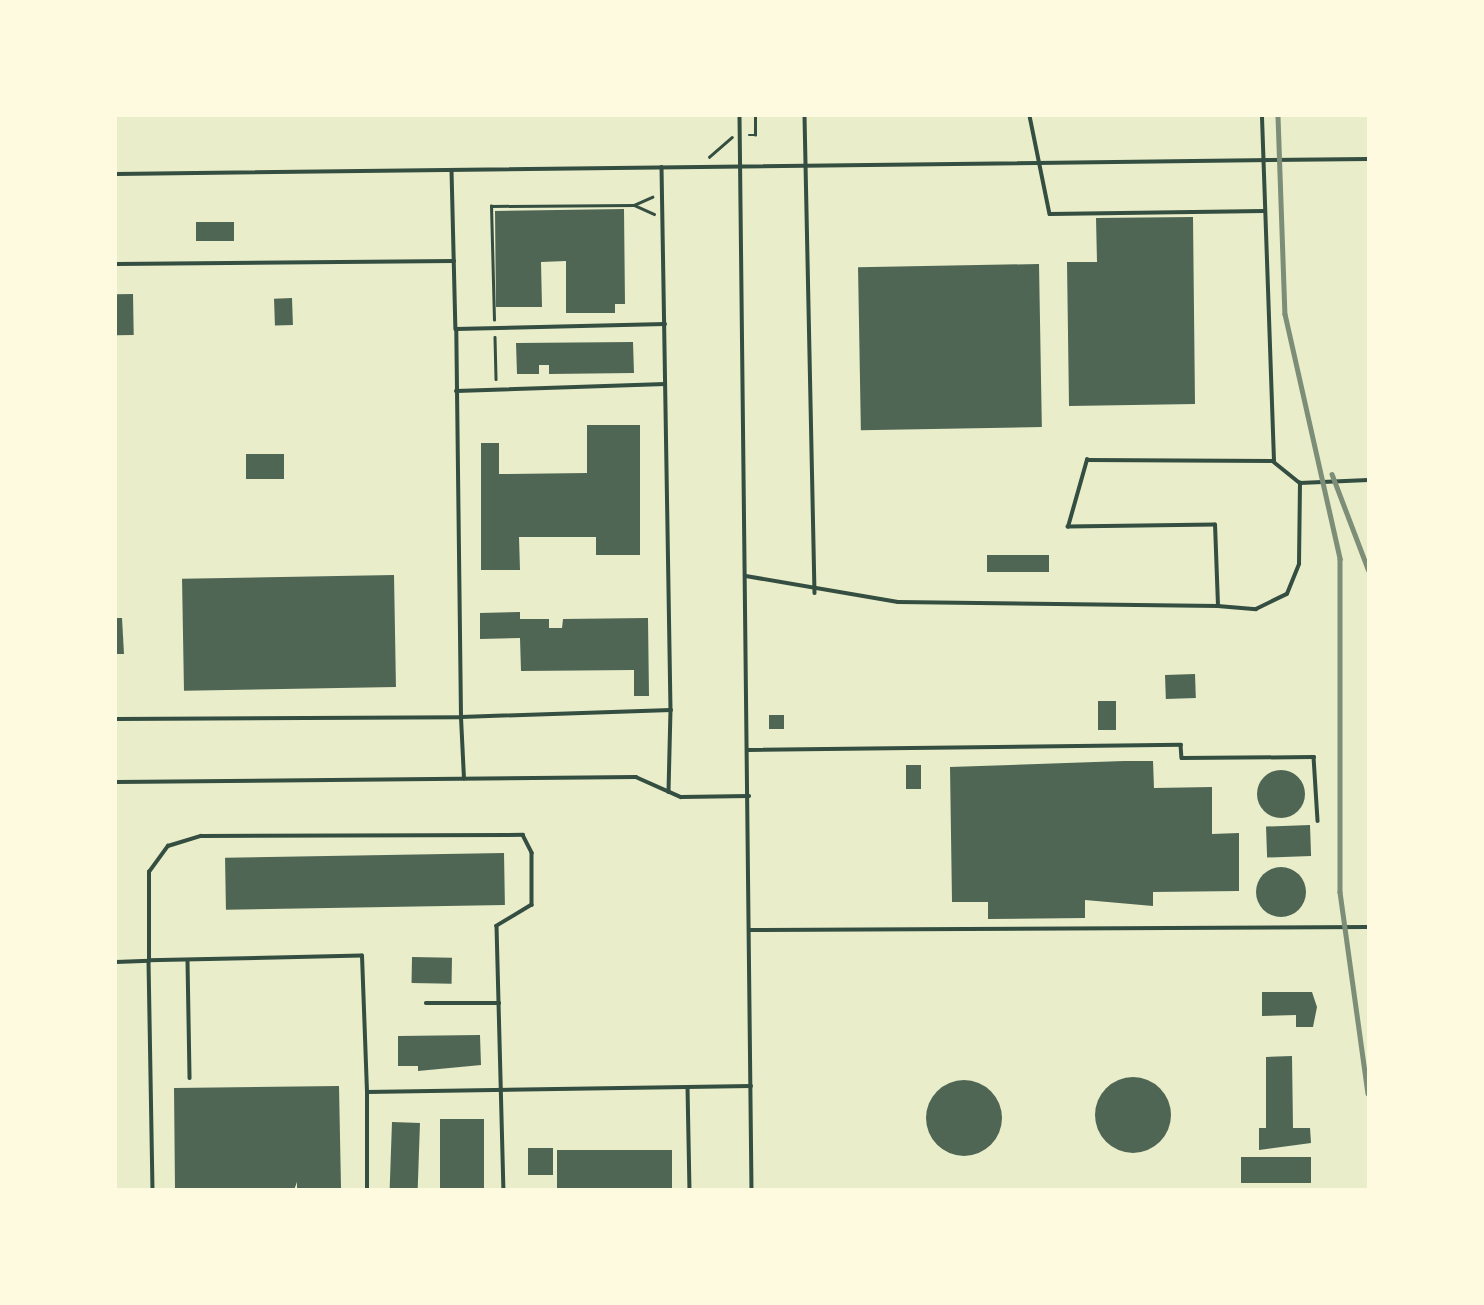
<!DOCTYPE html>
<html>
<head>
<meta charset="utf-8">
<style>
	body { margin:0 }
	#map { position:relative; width:1484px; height:1305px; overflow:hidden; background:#e9edc9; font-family:"Noto Serif",serif }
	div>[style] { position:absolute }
	.building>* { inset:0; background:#4f6655; transform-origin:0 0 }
	.round { border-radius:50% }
	.path>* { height:2.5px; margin:-1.25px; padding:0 1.25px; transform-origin:1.25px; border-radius:1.25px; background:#344e41 }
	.service>* { height:3.5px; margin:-1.75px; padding:0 1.75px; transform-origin:1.75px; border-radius:1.75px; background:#344e41 }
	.rail>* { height:4.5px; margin:-2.25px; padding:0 2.25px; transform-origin:2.25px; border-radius:2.25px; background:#7c8e77 }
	span { translate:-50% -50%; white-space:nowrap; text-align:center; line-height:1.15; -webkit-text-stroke:7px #fefae0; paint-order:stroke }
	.frame { position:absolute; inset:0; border:117px solid #fefae0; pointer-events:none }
</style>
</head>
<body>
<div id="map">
	<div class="building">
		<i style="clip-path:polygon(624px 209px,625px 304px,615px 304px,615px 313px,566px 313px,566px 261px,541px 262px,542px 307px,496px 307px,495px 211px)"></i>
		<i style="clip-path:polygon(1193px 217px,1195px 404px,1069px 406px,1067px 262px,1097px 262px,1096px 218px)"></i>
		<i style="left:234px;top:222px;width:19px;height:38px;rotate:90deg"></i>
		<i style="left:1039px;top:264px;width:163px;height:181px;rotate:89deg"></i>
		<i style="left:133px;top:294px;width:41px;height:17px;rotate:89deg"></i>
		<i style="left:292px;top:298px;width:27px;height:18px;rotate:88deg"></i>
		<i style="clip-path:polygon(633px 342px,634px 373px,549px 374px,549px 365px,539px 365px,539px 374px,517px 374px,516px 343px)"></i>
		<i style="clip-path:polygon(587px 425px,640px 425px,640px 555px,596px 555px,596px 537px,519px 537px,520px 570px,481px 570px,481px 443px,499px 443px,499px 474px,587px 473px)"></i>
		<i style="left:246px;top:454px;width:38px;height:25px"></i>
		<i style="left:1049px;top:555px;width:17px;height:62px;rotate:90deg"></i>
		<i style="left:394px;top:575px;width:112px;height:212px;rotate:89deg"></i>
		<i style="clip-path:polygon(520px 612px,520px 619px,549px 619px,549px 628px,562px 628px,563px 619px,648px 618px,649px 696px,634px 696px,634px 670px,521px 671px,520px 638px,480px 639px,480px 613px)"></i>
		<i style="clip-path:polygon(116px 618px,122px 618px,124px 654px,116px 654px)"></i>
		<i style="left:1195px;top:674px;width:24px;height:30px;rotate:88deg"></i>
		<i style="left:1098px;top:701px;width:18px;height:29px"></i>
		<i style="left:769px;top:715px;width:15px;height:14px"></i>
		<i style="clip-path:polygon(1124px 761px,1153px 761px,1154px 788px,1212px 787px,1212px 834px,1239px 833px,1239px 891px,1153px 892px,1153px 906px,1085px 900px,1085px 918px,988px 919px,988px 902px,952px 902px,950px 767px)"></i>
		<i style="left:906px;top:765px;width:15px;height:24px"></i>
		<i class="round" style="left:1257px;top:770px;width:48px;height:48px"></i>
		<i style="left:1310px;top:825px;width:31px;height:44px;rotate:88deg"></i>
		<i style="left:504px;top:853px;width:52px;height:279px;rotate:89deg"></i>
		<i class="round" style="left:1256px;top:867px;width:50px;height:50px"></i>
		<i style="left:412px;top:957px;width:40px;height:26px;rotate:1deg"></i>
		<i style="clip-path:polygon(1262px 992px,1312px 992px,1317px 1007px,1313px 1027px,1296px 1027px,1296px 1015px,1262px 1016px)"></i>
		<i style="clip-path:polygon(480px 1035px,481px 1065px,418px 1071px,418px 1066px,398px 1066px,398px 1036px)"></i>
		<i style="clip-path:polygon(1292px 1056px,1293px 1128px,1310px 1128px,1311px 1143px,1259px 1150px,1259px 1128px,1266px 1128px,1266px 1057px)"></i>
		<i class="round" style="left:1095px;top:1077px;width:76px;height:76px"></i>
		<i class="round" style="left:926px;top:1080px;width:76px;height:76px"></i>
		<i style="clip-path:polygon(339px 1086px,341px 1188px,297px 1189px,297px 1182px,294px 1190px,175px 1190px,174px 1088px)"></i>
		<i style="left:440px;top:1119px;width:44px;height:71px"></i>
		<i style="left:392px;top:1122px;width:28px;height:68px;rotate:2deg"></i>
		<i style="left:528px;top:1148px;width:25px;height:27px"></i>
		<i style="left:557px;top:1150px;width:115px;height:40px"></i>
		<i style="left:1311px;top:1157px;width:26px;height:70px;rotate:90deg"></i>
	</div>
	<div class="path">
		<i style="left:749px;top:135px;width:6px"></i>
		<i style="left:755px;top:135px;width:19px;rotate:-90deg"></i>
		<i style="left:709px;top:157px;width:30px;rotate:-41deg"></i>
		<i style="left:634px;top:205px;width:22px;rotate:24deg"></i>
		<i style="left:494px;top:320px;width:114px;rotate:-91.5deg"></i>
		<i style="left:491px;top:206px;width:143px;rotate:-0.4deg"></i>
		<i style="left:634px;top:205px;width:20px;rotate:-24deg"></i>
		<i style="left:495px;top:337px;width:42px;rotate:88.6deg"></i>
	</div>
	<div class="service">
		<i style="left:740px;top:116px;width:1074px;rotate:89.36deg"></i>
		<i style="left:805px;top:116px;width:477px;rotate:88.8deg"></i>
		<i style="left:1030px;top:116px;width:100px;rotate:78.5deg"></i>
		<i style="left:1050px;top:214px;width:214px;rotate:-0.8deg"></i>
		<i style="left:662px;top:167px;width:543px;rotate:89.05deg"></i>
		<i style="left:452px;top:170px;width:159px;rotate:88.6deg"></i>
		<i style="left:456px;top:329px;width:209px;rotate:-1.4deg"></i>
		<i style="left:116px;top:174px;width:1252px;rotate:-0.69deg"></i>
		<i style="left:116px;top:264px;width:338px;rotate:-0.5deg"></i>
		<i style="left:456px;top:391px;width:209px;rotate:-1.9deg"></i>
		<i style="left:1274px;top:462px;width:33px;rotate:39deg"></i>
		<i style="left:746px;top:576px;width:154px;rotate:9.7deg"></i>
		<i style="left:898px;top:602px;width:320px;rotate:0.7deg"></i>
		<i style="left:1218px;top:606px;width:81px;rotate:-92.1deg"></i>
		<i style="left:1215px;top:525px;width:147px;rotate:179.2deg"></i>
		<i style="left:1068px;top:527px;width:70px;rotate:-74.2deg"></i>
		<i style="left:1087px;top:460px;width:187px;rotate:0.3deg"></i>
		<i style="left:1274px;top:461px;width:345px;rotate:-92deg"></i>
		<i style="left:1218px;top:606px;width:38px;rotate:5deg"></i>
		<i style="left:1256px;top:609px;width:34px;rotate:-26deg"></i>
		<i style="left:1287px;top:594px;width:32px;rotate:-68deg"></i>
		<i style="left:1299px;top:564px;width:81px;rotate:-89.3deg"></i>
		<i style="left:1300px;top:483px;width:68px;rotate:-2.5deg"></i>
		<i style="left:116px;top:719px;width:345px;rotate:-0.3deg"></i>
		<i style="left:461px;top:717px;width:388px;rotate:-90.7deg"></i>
		<i style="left:748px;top:750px;width:433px;rotate:-0.7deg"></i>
		<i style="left:1181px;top:745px;width:13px;rotate:86deg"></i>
		<i style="left:1182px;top:758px;width:132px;rotate:-0.4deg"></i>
		<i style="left:1314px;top:757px;width:64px;rotate:86.4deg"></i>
		<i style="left:464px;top:779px;width:62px;rotate:-92.8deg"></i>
		<i style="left:461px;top:717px;width:210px;rotate:-1.9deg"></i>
		<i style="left:671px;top:710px;width:82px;rotate:91.4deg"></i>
		<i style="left:116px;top:782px;width:520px;rotate:-0.55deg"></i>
		<i style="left:636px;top:777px;width:49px;rotate:24deg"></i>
		<i style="left:681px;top:797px;width:68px;rotate:-0.8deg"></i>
		<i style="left:750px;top:930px;width:618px;rotate:-0.28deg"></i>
		<i style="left:188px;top:961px;width:117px;rotate:89deg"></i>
		<i style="left:116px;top:962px;width:33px;rotate:-2deg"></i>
		<i style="left:149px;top:961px;width:229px;rotate:89deg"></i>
		<i style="left:426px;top:1003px;width:73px"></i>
		<i style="left:688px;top:1087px;width:103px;rotate:88.9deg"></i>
		<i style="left:367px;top:1092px;width:136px;rotate:-92.1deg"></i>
		<i style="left:362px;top:956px;width:213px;rotate:178.7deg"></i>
		<i style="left:149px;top:961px;width:89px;rotate:-90deg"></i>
		<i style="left:149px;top:872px;width:32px;rotate:-54deg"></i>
		<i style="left:168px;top:846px;width:34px;rotate:-17deg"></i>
		<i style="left:201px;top:836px;width:322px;rotate:-0.2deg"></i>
		<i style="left:523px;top:835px;width:20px;rotate:63deg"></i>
		<i style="left:532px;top:853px;width:52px;rotate:90deg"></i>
		<i style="left:532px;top:905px;width:41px;rotate:149deg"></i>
		<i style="left:497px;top:926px;width:264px;rotate:88.5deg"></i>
		<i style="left:367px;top:1190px;width:98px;rotate:-90deg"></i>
		<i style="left:367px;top:1092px;width:384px;rotate:-0.9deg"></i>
	</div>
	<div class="rail">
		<i style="left:1278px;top:116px;width:198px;rotate:88deg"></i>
		<i style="left:1285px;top:314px;width:251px;rotate:77.3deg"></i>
		<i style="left:1340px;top:559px;width:333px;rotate:90deg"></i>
		<i style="left:1340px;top:892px;width:203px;rotate:82.1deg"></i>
		<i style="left:1332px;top:474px;width:102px;rotate:69.2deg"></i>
	</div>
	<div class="frame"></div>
</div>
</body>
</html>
